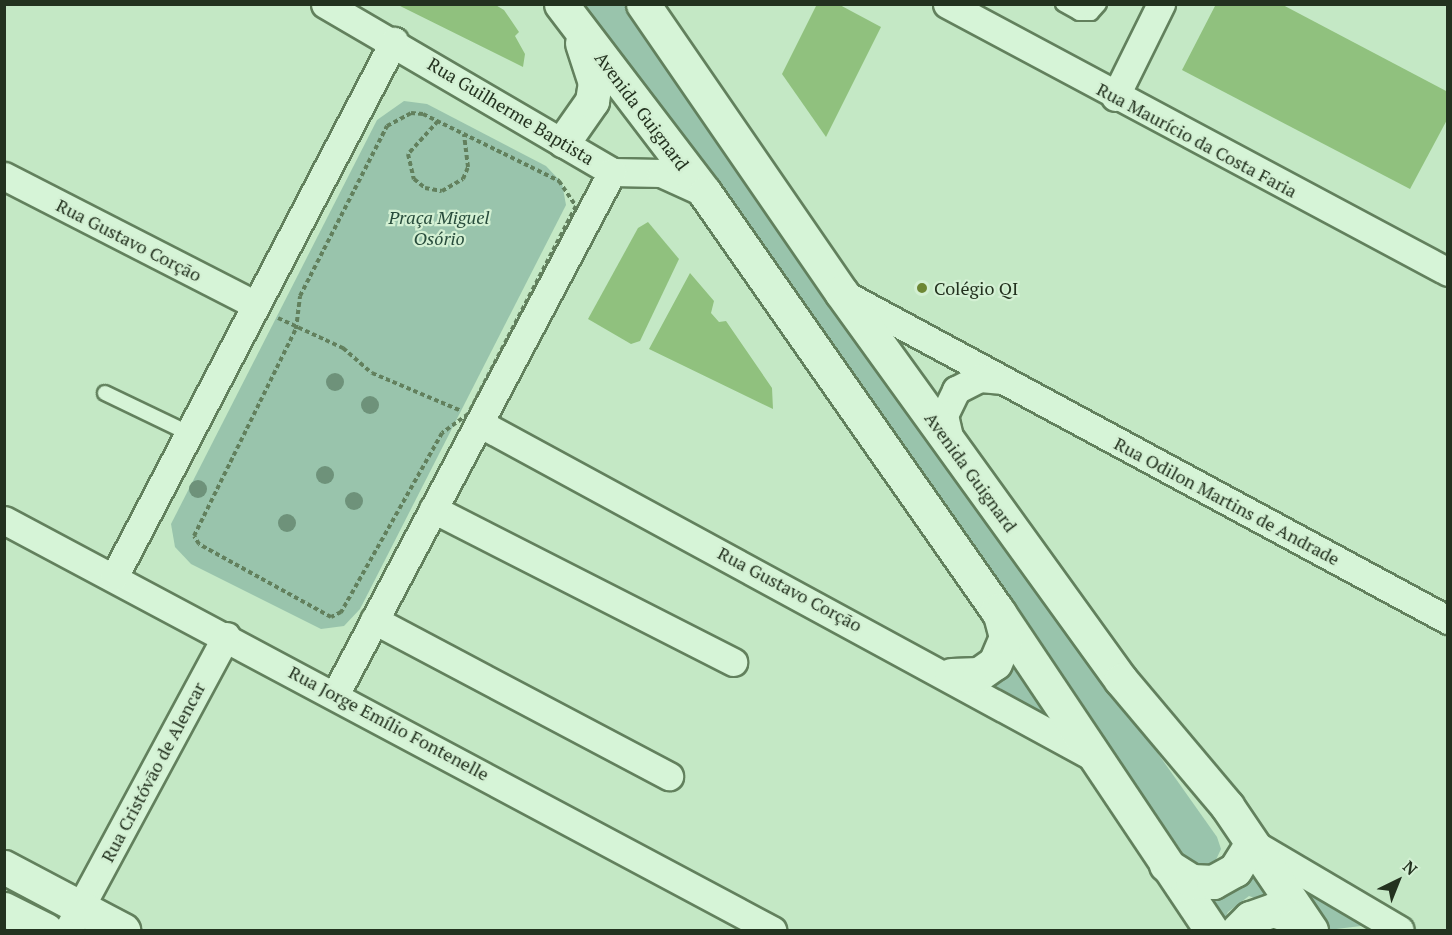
<!DOCTYPE html>
<html>
<head>
<meta charset="utf-8">
<style>
	body { margin:0 }
	#map { position:relative; width:1452px; height:935px; overflow:hidden; background:#c4e8c5; font-family:"PT Serif",serif }
	div>[style] { position:absolute }
	.green>* { inset:0; background:#99c4ac }
	.building>* { inset:0; background:#90c17e }
	.path>* { height:4px; margin-top:-2px; transform-origin:0; background:repeating-linear-gradient(90deg,#62805d 0 4.5px,transparent 0 7.5px) }
	.roads { filter:drop-shadow(2px 0 #62805d) drop-shadow(-2px 0 #62805d) drop-shadow(0 2px #62805d) drop-shadow(0 -2px #62805d) }
	.lane>* { height:14px; margin:-7px; padding:0 7px; transform-origin:7px; border-radius:7px; background:#d6f4d7 }
	.street>* { height:27px; margin:-13.5px; padding:0 13.5px; transform-origin:13.5px; border-radius:13.5px; background:#d6f4d7 }
	.secondary>* { height:33px; margin:-16.5px; padding:0 16.5px; transform-origin:16.5px; border-radius:16.5px; background:#d6f4d7 }
	.trees>* { width:18px; height:18px; margin:-9px; border-radius:50%; background:#6e927a }
	.dots>* { width:16px; height:16px; translate:-50% -50%; box-sizing:border-box; border:3px solid #d3f0d3; border-radius:50% }
	span { translate:-50% -50%; white-space:nowrap; text-align:center; line-height:1.15; -webkit-text-stroke:4.5px #d3f0d3; paint-order:stroke }
	.street-label { font-size:18px; color:#23321f }
	.park-label { font-size:18px; color:#284c3c; font-style:italic }
	.poi-label { font-size:18px; color:#23321f }
	.left { translate:0 -50%; text-align:left }
	.frame { position:absolute; inset:0; border:6px solid #23321f; pointer-events:none }
	.north { position:absolute; left:1368px; top:851px; width:60px; height:60px; -webkit-text-stroke:4px #d3f0d3; paint-order:stroke; rotate:43deg; font-size:16px; font-weight:700; line-height:24px; text-align:center; color:#23321f }
	.north::after { content:''; display:block; margin:auto; width:21px; height:27px; background:#23321f; clip-path:polygon(50% 0,100% 100%,50% 72%,0 100%) }
</style>
</head>
<body>
<div id="map">
	<div class="green">
		<i style="clip-path:polygon(583px 5px,628px 5px,1217px 837px,1221px 849px,1214px 864px,1196px 866px,1188px 860px)"></i>
		<i style="clip-path:polygon(404px 101px,427px 104px,546px 166px,562px 183px,566px 205px,360px 609px,344px 626px,321px 629px,191px 564px,175px 547px,171px 524px,377px 120px)"></i>
		<i style="clip-path:polygon(1018px 665px,1050px 719px,993px 688px)"></i>
		<i style="clip-path:polygon(1251px 867px,1279px 907px,1249px 896px,1228px 912px,1221px 926px,1203px 901px,1235px 889px)"></i>
		<i style="clip-path:polygon(1299px 887px,1358px 917px,1361px 926px,1328px 930px)"></i>
	</div>
	<div class="building">
		<i style="clip-path:polygon(396px 4px,494px 4px,504px 10px,519px 32px,515px 36px,525px 54px,523px 67px)"></i>
		<i style="clip-path:polygon(817px 4px,838px 4px,881px 27px,826px 137px,782px 74px)"></i>
		<i style="clip-path:polygon(1216px 4px,1281px 4px,1448px 92px,1448px 118px,1410px 189px,1182px 70px)"></i>
		<i style="clip-path:polygon(648px 222px,679px 259px,640px 341px,631px 344px,588px 319px,638px 228px)"></i>
		<i style="clip-path:polygon(690px 273px,714px 301px,711px 313px,719px 322px,726px 321px,772px 388px,773px 409px,649px 349px)"></i>
	</div>
	<div class="path">
		<i style="left:411px;top:113px;width:12px;rotate:5deg"></i>
		<i style="left:423px;top:114px;width:152px;rotate:26.2deg"></i>
		<i style="left:559px;top:181px;width:30px;rotate:56deg"></i>
		<i style="left:576px;top:206px;width:234px;rotate:117.4deg"></i>
		<i style="left:468px;top:414px;width:32px;rotate:144deg"></i>
		<i style="left:442px;top:433px;width:206px;rotate:119.4deg"></i>
		<i style="left:341px;top:612px;width:11px;rotate:153deg"></i>
		<i style="left:331px;top:617px;width:151px;rotate:-151.1deg"></i>
		<i style="left:199px;top:544px;width:9px;rotate:-122deg"></i>
		<i style="left:194px;top:536px;width:231px;rotate:-63.8deg"></i>
		<i style="left:296px;top:329px;width:33px;rotate:-83deg"></i>
		<i style="left:300px;top:296px;width:191px;rotate:-62.9deg"></i>
		<i style="left:387px;top:126px;width:27px;rotate:-28deg"></i>
		<i style="left:438px;top:121px;width:45px;rotate:132.3deg"></i>
		<i style="left:408px;top:154px;width:26px;rotate:77deg"></i>
		<i style="left:414px;top:179px;width:14px;rotate:39deg"></i>
		<i style="left:425px;top:188px;width:17px;rotate:10deg"></i>
		<i style="left:442px;top:191px;width:24px;rotate:-30deg"></i>
		<i style="left:463px;top:179px;width:13px;rotate:-67deg"></i>
		<i style="left:468px;top:167px;width:33px;rotate:-97deg"></i>
		<i style="left:278px;top:318px;width:72px;rotate:24.8deg"></i>
		<i style="left:343px;top:348px;width:38px;rotate:41deg"></i>
		<i style="left:372px;top:373px;width:95px;rotate:23deg"></i>
	</div>
	<div class="roads">
		<div class="lane">
			<i style="left:1063px;top:4px;width:18px;rotate:29deg"></i>
			<i style="left:1079px;top:13px;width:12px"></i>
			<i style="left:1091px;top:13px;width:12px;rotate:-48deg"></i>
			<i style="left:105px;top:393px;width:92px;rotate:25.7deg"></i>
		</div>
		<div class="street">
			<i style="left:325px;top:4px;width:333px;rotate:30.3deg"></i>
			<i style="left:612px;top:172px;width:49px;rotate:1.2deg"></i>
			<i style="left:661px;top:173px;width:48px;rotate:24.4deg"></i>
			<i style="left:947px;top:4px;width:568px;rotate:28.14deg"></i>
			<i style="left:1115px;top:97px;width:104px;rotate:-63.7deg"></i>
			<i style="left:4px;top:176px;width:281px;rotate:27.1deg"></i>
			<i style="left:842px;top:293px;width:689px;rotate:28.35deg"></i>
			<i style="left:479px;top:423px;width:701px;rotate:28.54deg"></i>
			<i style="left:950px;top:441px;width:27px;rotate:-103deg"></i>
			<i style="left:944px;top:415px;width:28px;rotate:-64deg"></i>
			<i style="left:956px;top:390px;width:27px;rotate:-27deg"></i>
			<i style="left:980px;top:378px;width:23px;rotate:5deg"></i>
			<i style="left:433px;top:509px;width:337px;rotate:27deg"></i>
			<i style="left:4px;top:520px;width:871px;rotate:28.1deg"></i>
			<i style="left:114px;top:577px;width:605px;rotate:-62.42deg"></i>
			<i style="left:374px;top:620px;width:334px;rotate:27.9deg"></i>
			<i style="left:336px;top:693px;width:590px;rotate:-62.09deg"></i>
			<i style="left:1254px;top:844px;width:169px;rotate:30.5deg"></i>
			<i style="left:68px;top:930px;width:334px;rotate:-61.7deg"></i>
		</div>
		<div class="secondary">
			<i style="left:561px;top:4px;width:238px;rotate:52.7deg"></i>
			<i style="left:705px;top:193px;width:509px;rotate:55deg"></i>
			<i style="left:997px;top:610px;width:385px;rotate:56.2deg"></i>
			<i style="left:643px;top:4px;width:349px;rotate:55.5deg"></i>
			<i style="left:841px;top:292px;width:478px;rotate:54.2deg"></i>
			<i style="left:1121px;top:680px;width:165px;rotate:49.9deg"></i>
			<i style="left:1227px;top:806px;width:150px;rotate:55.9deg"></i>
			<i style="left:564px;top:141px;width:49px;rotate:-55deg"></i>
			<i style="left:592px;top:101px;width:18px;rotate:-81deg"></i>
			<i style="left:595px;top:83px;width:42px;rotate:-108deg"></i>
			<i style="left:951px;top:675px;width:28px;rotate:-2deg"></i>
			<i style="left:979px;top:674px;width:19px;rotate:-35deg"></i>
			<i style="left:995px;top:663px;width:28px;rotate:-67deg"></i>
			<i style="left:1006px;top:637px;width:24px;rotate:-105deg"></i>
			<i style="left:1166px;top:865px;width:31px;rotate:32deg"></i>
			<i style="left:1192px;top:881px;width:21px;rotate:3deg"></i>
			<i style="left:1213px;top:882px;width:25px;rotate:-29deg"></i>
			<i style="left:1235px;top:870px;width:31px;rotate:-58deg"></i>
			<i style="left:4px;top:867px;width:135px;rotate:27.9deg"></i>
			<i style="left:4px;top:909px;width:47px;rotate:26.6deg"></i>
			<i style="left:1238px;top:930px;width:17px;rotate:-45deg"></i>
			<i style="left:1250px;top:918px;width:24px;rotate:-19deg"></i>
			<i style="left:1273px;top:910px;width:24px;rotate:19deg"></i>
			<i style="left:1296px;top:918px;width:17px;rotate:40deg"></i>
		</div>
	</div>
	<div class="trees">
		<i style="left:335px;top:382px"></i>
		<i style="left:370px;top:405px"></i>
		<i style="left:325px;top:475px"></i>
		<i style="left:198px;top:489px"></i>
		<i style="left:354px;top:501px"></i>
		<i style="left:287px;top:523px"></i>
	</div>
	<div class="dots">
		<i style="left:922px;top:288px;background:#6d8734"></i>
	</div>
	<div class="street-label">
		<span style="left:511px;top:111px;rotate:31deg">Rua Guilherme Baptista</span>
		<span style="left:642px;top:111px;rotate:53deg">Avenida Guignard</span>
		<span style="left:1197px;top:140px;rotate:28deg">Rua Maurício da Costa Faria</span>
		<span style="left:129px;top:240px;rotate:27deg">Rua Gustavo Corção</span>
		<span style="left:971px;top:472px;rotate:54deg">Avenida Guignard</span>
		<span style="left:1227px;top:501px;rotate:28deg">Rua Odilon Martins de Andrade</span>
		<span style="left:790px;top:589px;rotate:28deg">Rua Gustavo Corção</span>
		<span style="left:389px;top:723px;rotate:28deg">Rua Jorge Emílio Fontenelle</span>
		<span style="left:153px;top:772px;rotate:-62deg">Rua Cristóvão de Alencar</span>
	</div>
	<div class="park-label">
		<span style="left:439px;top:228px">Praça Miguel<br>Osório</span>
	</div>
	<div class="poi-label">
		<span class="left" style="left:934px;top:288px">Colégio QI</span>
	</div>
	<div class="frame"></div>
	<div class="north">N</div>
</div>
</body>
</html>
